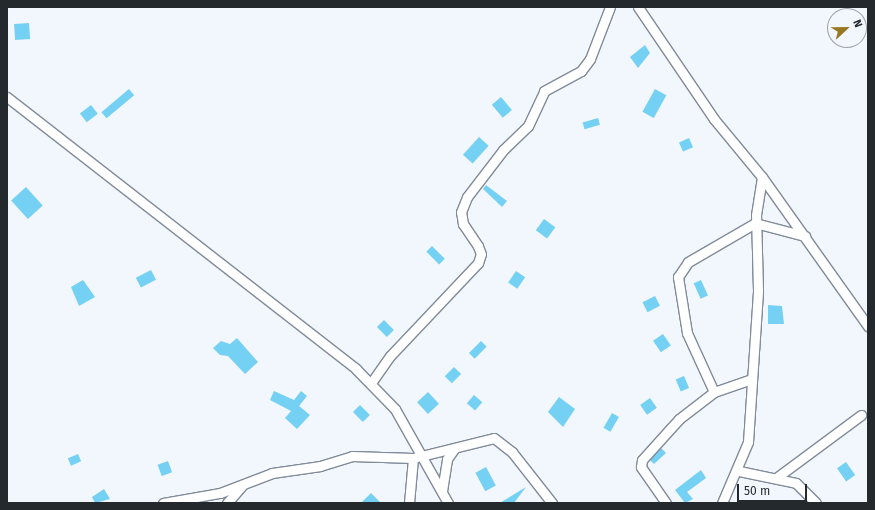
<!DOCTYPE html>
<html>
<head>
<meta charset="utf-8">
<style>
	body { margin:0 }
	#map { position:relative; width:875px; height:510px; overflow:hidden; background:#f2f6fd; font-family:"Fira Sans",sans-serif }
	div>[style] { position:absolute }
	.building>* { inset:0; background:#74d1f3; transform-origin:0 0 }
	.roads { filter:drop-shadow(1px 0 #818b9a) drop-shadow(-1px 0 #818b9a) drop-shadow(0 1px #818b9a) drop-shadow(0 -1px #818b9a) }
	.street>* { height:9px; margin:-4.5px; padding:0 4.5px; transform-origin:4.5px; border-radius:4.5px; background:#fff }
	span { translate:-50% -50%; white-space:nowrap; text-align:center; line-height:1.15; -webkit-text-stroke:3px #f2f6fd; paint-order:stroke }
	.frame { position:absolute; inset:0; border:8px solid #24292e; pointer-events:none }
	.north { position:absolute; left:827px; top:8px; width:40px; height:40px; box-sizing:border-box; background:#f2f6fd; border:1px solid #a0a4aa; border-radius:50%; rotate:68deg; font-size:11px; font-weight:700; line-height:16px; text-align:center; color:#24292e }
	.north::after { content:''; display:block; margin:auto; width:14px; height:18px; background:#977821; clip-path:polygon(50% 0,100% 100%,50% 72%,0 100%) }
	.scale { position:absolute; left:737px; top:484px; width:70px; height:18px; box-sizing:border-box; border:2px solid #24292e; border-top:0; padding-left:5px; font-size:12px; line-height:14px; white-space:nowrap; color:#24292e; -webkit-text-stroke:3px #f2f6fd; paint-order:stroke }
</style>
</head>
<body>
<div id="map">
	<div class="building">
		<i style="left:29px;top:23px;width:16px;height:15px;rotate:86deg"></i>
		<i style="clip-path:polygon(645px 45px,650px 53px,638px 68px,630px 57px)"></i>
		<i style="left:129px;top:89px;width:8px;height:36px;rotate:50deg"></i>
		<i style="left:655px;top:89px;width:13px;height:26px;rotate:29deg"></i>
		<i style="left:501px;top:97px;width:17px;height:12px;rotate:50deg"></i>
		<i style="left:91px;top:105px;width:11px;height:14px;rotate:52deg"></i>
		<i style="left:598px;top:118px;width:7px;height:16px;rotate:74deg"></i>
		<i style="left:479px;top:137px;width:13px;height:24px;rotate:42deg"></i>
		<i style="left:689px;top:138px;width:10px;height:11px;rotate:66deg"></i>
		<i style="clip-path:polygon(486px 185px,507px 201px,502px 207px,483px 189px)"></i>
		<i style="left:26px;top:187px;width:25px;height:20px;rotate:48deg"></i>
		<i style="left:544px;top:219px;width:14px;height:14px;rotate:36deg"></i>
		<i style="left:432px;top:246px;width:18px;height:8px;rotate:45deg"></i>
		<i style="left:151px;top:270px;width:11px;height:17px;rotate:63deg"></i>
		<i style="left:516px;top:271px;width:11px;height:14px;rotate:34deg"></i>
		<i style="clip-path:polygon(83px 280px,95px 297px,79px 306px,71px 287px)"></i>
		<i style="left:701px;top:280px;width:17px;height:8px;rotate:66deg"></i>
		<i style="left:655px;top:296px;width:11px;height:14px;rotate:63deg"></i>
		<i style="clip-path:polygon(768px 305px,782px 306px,784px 324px,768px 324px)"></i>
		<i style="left:384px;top:320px;width:14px;height:10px;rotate:45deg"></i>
		<i style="left:663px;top:334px;width:14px;height:12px;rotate:56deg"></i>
		<i style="clip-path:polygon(237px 338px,258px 362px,245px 374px,228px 356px,220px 355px,213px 348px,221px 341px,230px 344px)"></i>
		<i style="left:481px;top:341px;width:8px;height:17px;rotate:45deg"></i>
		<i style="left:454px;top:367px;width:10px;height:13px;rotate:45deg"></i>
		<i style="left:684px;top:376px;width:13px;height:9px;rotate:67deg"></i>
		<i style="clip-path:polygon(274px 391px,294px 400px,301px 391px,307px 396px,299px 406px,310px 415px,297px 429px,285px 418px,291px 411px,270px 400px)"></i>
		<i style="left:428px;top:392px;width:16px;height:15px;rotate:47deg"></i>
		<i style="left:474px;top:395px;width:11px;height:11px;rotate:41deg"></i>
		<i style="clip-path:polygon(559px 397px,575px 409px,563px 427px,548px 412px)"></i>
		<i style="left:650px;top:398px;width:12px;height:12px;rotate:55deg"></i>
		<i style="left:360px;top:405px;width:14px;height:10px;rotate:45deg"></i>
		<i style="left:612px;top:413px;width:8px;height:17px;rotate:30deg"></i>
		<i style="clip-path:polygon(661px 448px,666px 453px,654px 464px,650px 460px)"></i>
		<i style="left:78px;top:454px;width:8px;height:11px;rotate:67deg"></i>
		<i style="left:168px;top:461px;width:12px;height:11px;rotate:70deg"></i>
		<i style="left:846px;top:462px;width:16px;height:11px;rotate:55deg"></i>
		<i style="left:486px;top:467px;width:21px;height:12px;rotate:62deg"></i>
		<i style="clip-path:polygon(701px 470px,706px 478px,687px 492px,693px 499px,685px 503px,675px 490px)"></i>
		<i style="clip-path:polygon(526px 487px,514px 503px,500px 503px)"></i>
		<i style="clip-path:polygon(104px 489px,110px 499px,95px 503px,92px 497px)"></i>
		<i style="clip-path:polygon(371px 493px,381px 503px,361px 503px)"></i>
	</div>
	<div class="roads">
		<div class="street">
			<i style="left:638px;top:7px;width:135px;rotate:55.8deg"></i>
			<i style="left:714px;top:119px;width:75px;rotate:50.4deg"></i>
			<i style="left:762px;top:177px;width:183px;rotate:54.6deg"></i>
			<i style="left:7px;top:97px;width:442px;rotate:37.9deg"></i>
			<i style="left:356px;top:369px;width:56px;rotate:45.7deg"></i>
			<i style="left:395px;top:409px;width:108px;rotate:60.6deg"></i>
			<i style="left:371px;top:383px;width:33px;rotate:-55deg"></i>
			<i style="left:390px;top:356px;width:128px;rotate:-46.6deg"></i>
			<i style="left:478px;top:263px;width:9px;rotate:-72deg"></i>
			<i style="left:481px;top:254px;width:9px;rotate:-111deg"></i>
			<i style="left:478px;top:246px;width:27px;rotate:-124deg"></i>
			<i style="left:463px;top:224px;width:12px;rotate:-99deg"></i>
			<i style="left:461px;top:212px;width:16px;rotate:-68deg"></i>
			<i style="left:467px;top:197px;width:59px;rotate:-52.5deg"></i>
			<i style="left:503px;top:150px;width:35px;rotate:-44deg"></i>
			<i style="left:528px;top:126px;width:38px;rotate:-65deg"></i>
			<i style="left:544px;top:91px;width:42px;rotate:-28.4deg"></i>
			<i style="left:581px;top:71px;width:15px;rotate:-53deg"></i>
			<i style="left:590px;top:59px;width:56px;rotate:-69deg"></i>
			<i style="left:714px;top:392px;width:65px;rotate:-114.6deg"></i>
			<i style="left:687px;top:333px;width:57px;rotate:-99.1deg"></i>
			<i style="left:678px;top:277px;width:18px;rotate:-56deg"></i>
			<i style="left:688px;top:262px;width:78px;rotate:-30.2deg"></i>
			<i style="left:755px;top:223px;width:52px;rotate:14.6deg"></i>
			<i style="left:739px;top:471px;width:58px;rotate:11.9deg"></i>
			<i style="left:796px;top:483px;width:28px;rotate:45deg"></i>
			<i style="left:776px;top:478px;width:106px;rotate:-36.5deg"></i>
			<i style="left:442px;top:491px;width:32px;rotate:-81deg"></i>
			<i style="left:447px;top:459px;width:12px;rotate:-55deg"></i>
			<i style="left:163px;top:503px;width:58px;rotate:-10deg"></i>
			<i style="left:220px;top:493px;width:56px;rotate:-21deg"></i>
			<i style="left:272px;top:473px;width:49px;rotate:-8.3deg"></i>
			<i style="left:320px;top:466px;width:34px;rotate:-17deg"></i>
			<i style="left:352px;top:456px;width:61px;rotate:1.9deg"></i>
			<i style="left:227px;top:503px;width:23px;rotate:-49deg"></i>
			<i style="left:409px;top:503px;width:45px;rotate:-84.9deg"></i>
			<i style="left:413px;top:458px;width:83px;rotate:-13.9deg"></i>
			<i style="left:494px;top:438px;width:23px;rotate:38deg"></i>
			<i style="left:512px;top:452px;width:65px;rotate:51.9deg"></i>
			<i style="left:666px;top:503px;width:44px;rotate:-124.8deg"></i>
			<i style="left:641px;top:467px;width:7px;rotate:-82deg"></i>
			<i style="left:642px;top:460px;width:55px;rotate:-47.9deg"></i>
			<i style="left:679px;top:419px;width:44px;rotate:-37.6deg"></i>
			<i style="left:714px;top:392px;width:39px;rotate:-19deg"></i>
			<i style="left:722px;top:503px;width:66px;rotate:-66.9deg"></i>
			<i style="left:748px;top:442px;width:152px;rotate:-86.2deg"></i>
			<i style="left:758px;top:290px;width:75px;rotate:-91.5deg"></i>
			<i style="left:756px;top:215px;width:38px;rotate:-81deg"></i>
		</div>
	</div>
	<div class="frame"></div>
	<div class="north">N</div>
	<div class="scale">50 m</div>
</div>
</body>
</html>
